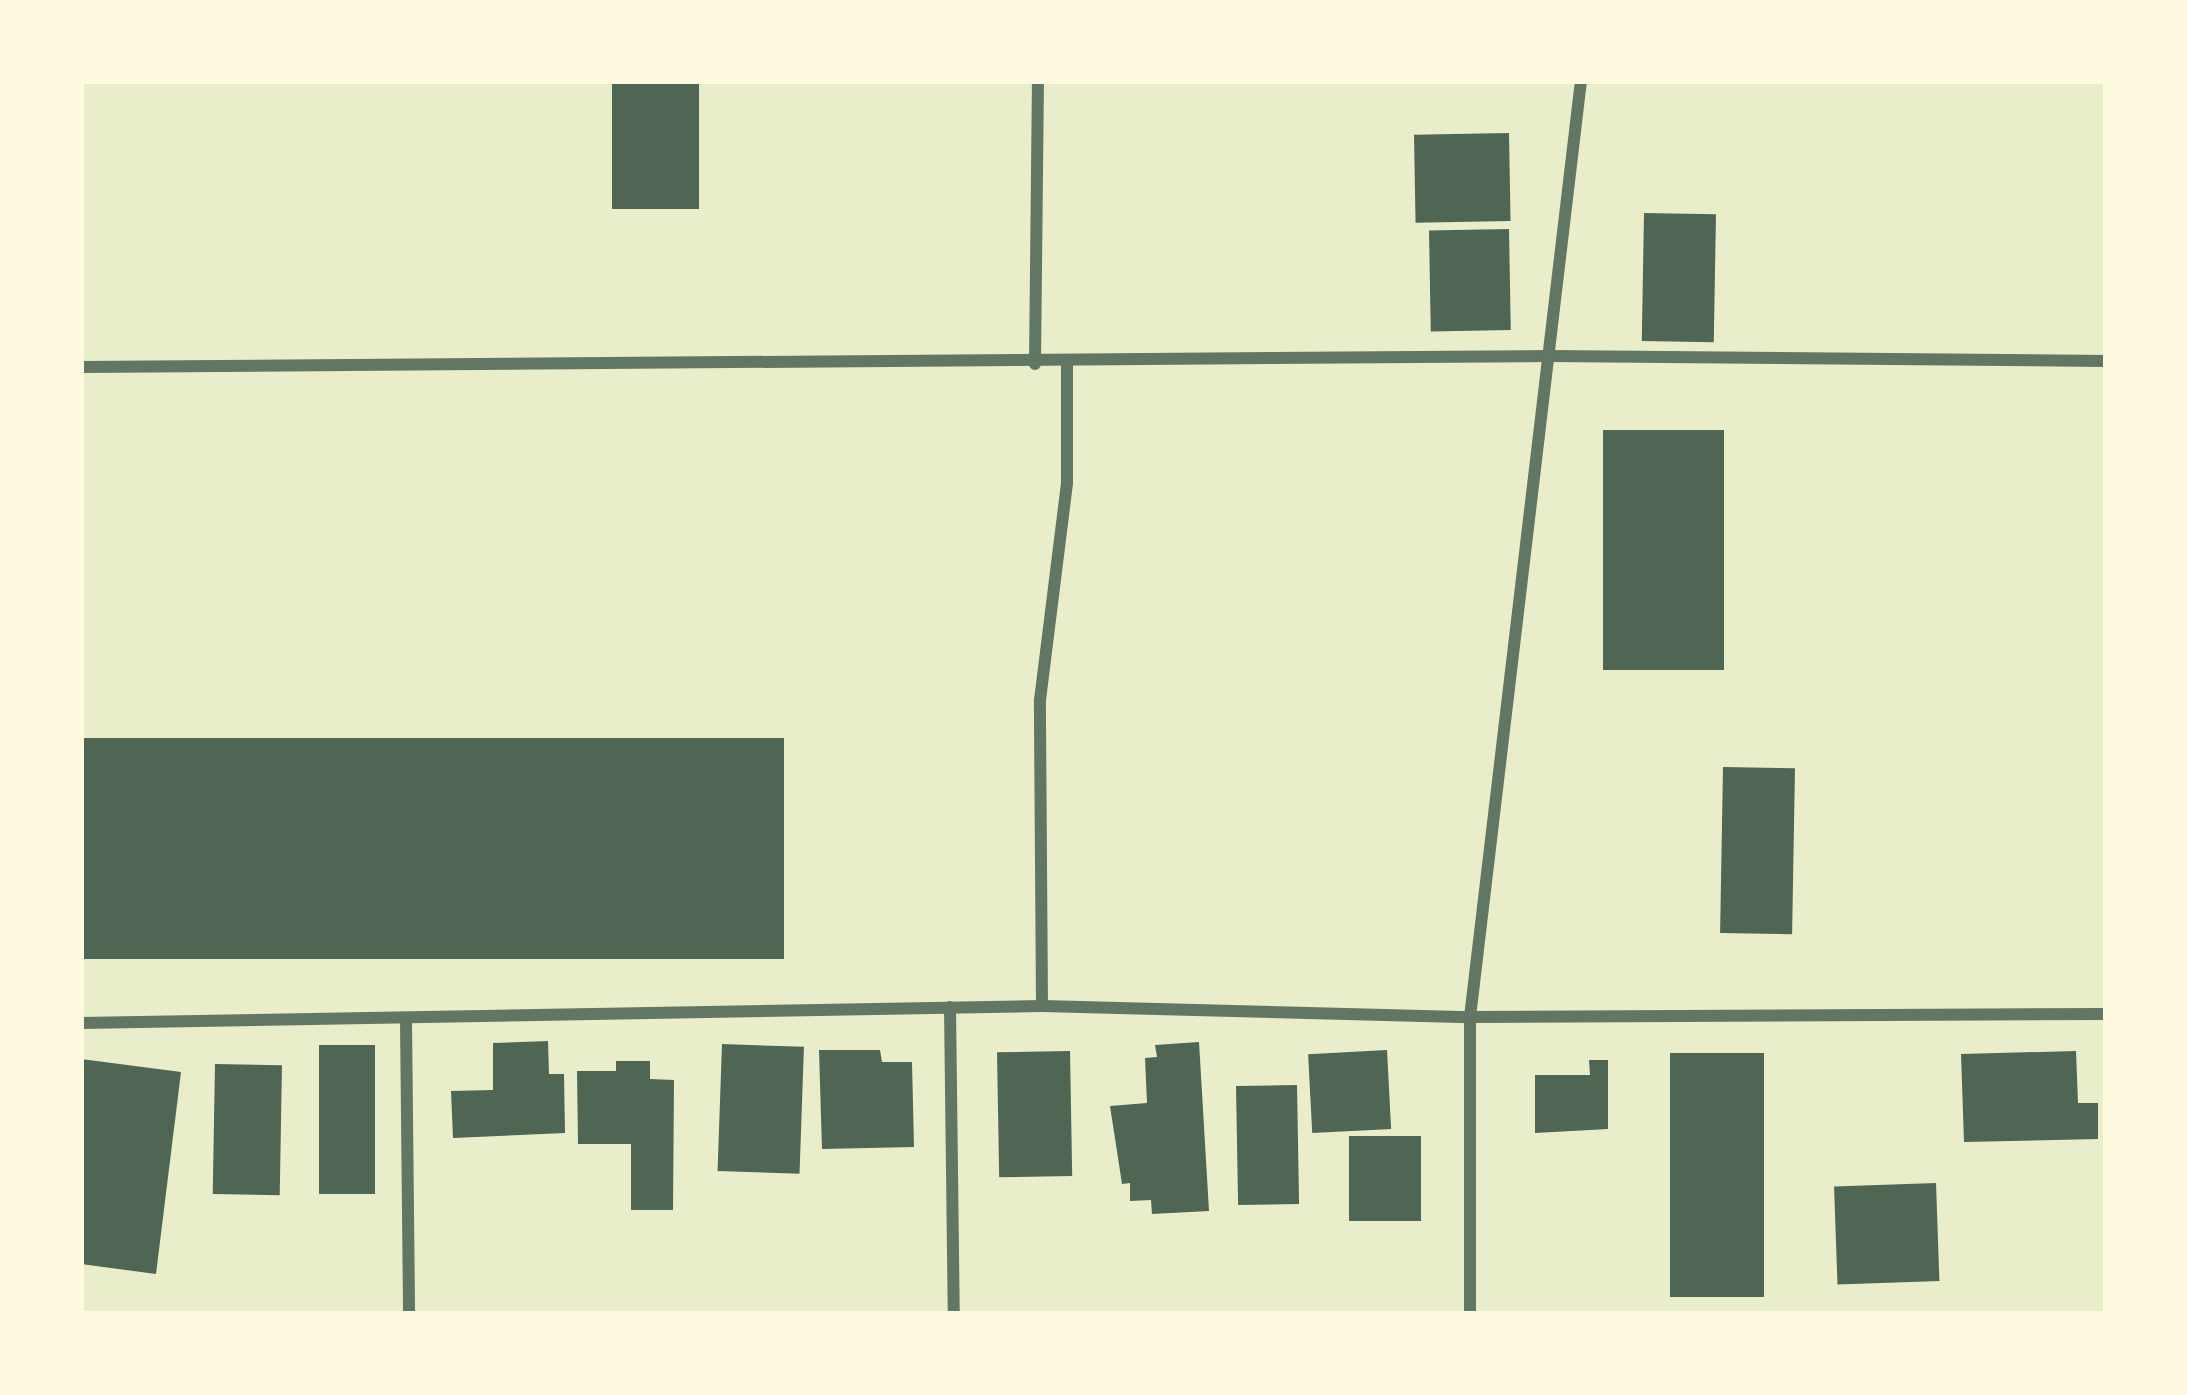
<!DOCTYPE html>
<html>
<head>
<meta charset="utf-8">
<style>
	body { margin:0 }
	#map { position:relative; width:2187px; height:1395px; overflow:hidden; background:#e9edc9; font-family:"Source Serif 4",serif }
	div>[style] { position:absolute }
	.building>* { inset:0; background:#4f6655; transform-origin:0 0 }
	.minor>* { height:12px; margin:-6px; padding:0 6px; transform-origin:6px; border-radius:6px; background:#617663 }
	span { translate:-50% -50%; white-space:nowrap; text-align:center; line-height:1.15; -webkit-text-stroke:9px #fefae0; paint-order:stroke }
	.frame { position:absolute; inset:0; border:84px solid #fefae0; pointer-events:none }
</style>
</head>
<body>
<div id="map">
	<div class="building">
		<i style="left:612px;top:81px;width:87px;height:128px"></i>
		<i style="left:1509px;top:133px;width:88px;height:95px;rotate:89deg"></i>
		<i style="left:1644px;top:213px;width:72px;height:128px;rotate:1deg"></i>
		<i style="left:1509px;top:229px;width:101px;height:80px;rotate:89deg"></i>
		<i style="left:1603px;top:430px;width:121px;height:240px"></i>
		<i style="left:784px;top:738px;width:221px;height:703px;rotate:90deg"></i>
		<i style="left:1723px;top:767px;width:72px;height:166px;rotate:1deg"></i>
		<i style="clip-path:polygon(548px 1041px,549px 1074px,564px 1074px,565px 1133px,453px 1138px,451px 1091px,493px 1090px,493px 1043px)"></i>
		<i style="clip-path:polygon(1199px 1042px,1209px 1211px,1152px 1214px,1151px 1200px,1130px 1201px,1130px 1183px,1122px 1184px,1110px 1106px,1147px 1103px,1145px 1058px,1157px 1057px,1155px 1045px)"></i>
		<i style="left:722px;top:1044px;width:82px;height:127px;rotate:2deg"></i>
		<i style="left:319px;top:1045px;width:56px;height:149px"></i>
		<i style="clip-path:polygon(819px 1050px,880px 1050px,882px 1062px,912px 1062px,914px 1147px,822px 1149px)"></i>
		<i style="left:1387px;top:1050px;width:79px;height:79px;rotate:87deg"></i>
		<i style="left:1070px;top:1051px;width:125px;height:73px;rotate:89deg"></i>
		<i style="clip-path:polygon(2076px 1051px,2078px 1103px,2098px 1103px,2098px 1139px,1964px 1142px,1961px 1054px)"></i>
		<i style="left:1764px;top:1053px;width:244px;height:94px;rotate:90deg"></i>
		<i style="clip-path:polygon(81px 1059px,181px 1072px,156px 1274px,81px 1264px)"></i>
		<i style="clip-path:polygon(1589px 1060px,1608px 1060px,1608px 1129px,1535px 1133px,1535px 1075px,1590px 1075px)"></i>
		<i style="clip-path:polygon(616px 1061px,650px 1061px,650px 1079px,674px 1080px,673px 1210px,631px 1210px,631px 1144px,578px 1144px,577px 1071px,616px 1071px)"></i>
		<i style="left:215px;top:1064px;width:67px;height:130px;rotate:1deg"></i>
		<i style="left:1297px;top:1085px;width:119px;height:61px;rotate:89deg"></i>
		<i style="left:1349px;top:1136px;width:72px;height:85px"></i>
		<i style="left:1936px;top:1183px;width:98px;height:102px;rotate:88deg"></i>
	</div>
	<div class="minor">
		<i style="left:1035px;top:364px;width:283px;rotate:-89.4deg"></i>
		<i style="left:81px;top:367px;width:1468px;rotate:-0.43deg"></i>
		<i style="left:1549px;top:356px;width:557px;rotate:0.51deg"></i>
		<i style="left:1042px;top:1006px;width:306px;rotate:-90.4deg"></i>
		<i style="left:1040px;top:700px;width:219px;rotate:-82.9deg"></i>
		<i style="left:1067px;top:483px;width:119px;rotate:-90deg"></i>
		<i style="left:950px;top:1007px;width:307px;rotate:89.3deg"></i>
		<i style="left:406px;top:1020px;width:294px;rotate:89.4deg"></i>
		<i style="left:81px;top:1023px;width:961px;rotate:-1.01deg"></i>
		<i style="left:1042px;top:1006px;width:428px;rotate:1.5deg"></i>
		<i style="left:1470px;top:1017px;width:636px;rotate:-0.27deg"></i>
		<i style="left:1470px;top:1314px;width:297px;rotate:-90deg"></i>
		<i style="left:1470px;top:1017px;width:943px;rotate:-83.24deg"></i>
	</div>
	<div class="frame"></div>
</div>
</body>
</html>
